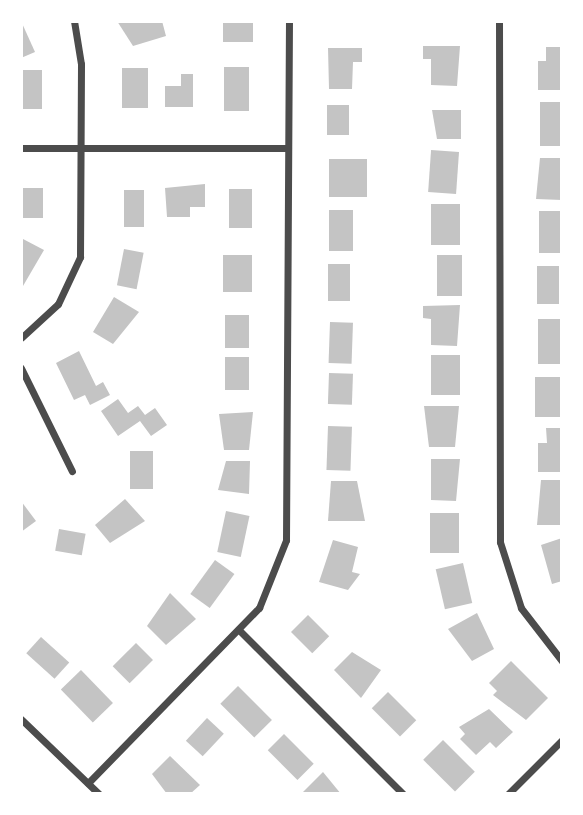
<!DOCTYPE html>
<html>
<head>
<meta charset="utf-8">
<style>
	body { margin:0 }
	#map { position:relative; width:583px; height:815px; overflow:hidden; background:#fff; font-family:"Space Grotesk",sans-serif }
	div>[style] { position:absolute }
	.building>* { inset:0; background:#c4c4c4; transform-origin:0 0 }
	.minor>* { height:7px; margin:-3.5px; padding:0 3.5px; transform-origin:3.5px; border-radius:3.5px; background:#4c4c4c }
	span { translate:-50% -50%; white-space:nowrap; text-align:center; line-height:1.15; -webkit-text-stroke:6px #fff; paint-order:stroke }
	.frame { position:absolute; inset:0; border:23px solid #fff; pointer-events:none }
</style>
</head>
<body>
<div id="map">
	<div class="building">
		<i style="clip-path:polygon(21px 21px,35px 52px,21px 58px)"></i>
		<i style="clip-path:polygon(117px 21px,162px 21px,166px 36px,133px 46px)"></i>
		<i style="left:223px;top:21px;width:30px;height:21px"></i>
		<i style="clip-path:polygon(423px 46px,460px 46px,457px 86px,431px 85px,431px 59px,423px 59px)"></i>
		<i style="clip-path:polygon(546px 47px,562px 47px,562px 90px,538px 90px,538px 61px,546px 61px)"></i>
		<i style="clip-path:polygon(328px 48px,362px 48px,362px 62px,353px 62px,352px 89px,329px 89px)"></i>
		<i style="left:224px;top:67px;width:25px;height:44px"></i>
		<i style="left:122px;top:68px;width:26px;height:40px"></i>
		<i style="left:23px;top:70px;width:19px;height:39px"></i>
		<i style="clip-path:polygon(181px 74px,193px 74px,193px 107px,165px 107px,165px 86px,181px 86px)"></i>
		<i style="left:540px;top:102px;width:22px;height:44px"></i>
		<i style="left:327px;top:105px;width:22px;height:30px"></i>
		<i style="clip-path:polygon(432px 110px,461px 110px,461px 139px,437px 139px)"></i>
		<i style="left:459px;top:152px;width:42px;height:28px;rotate:94deg"></i>
		<i style="clip-path:polygon(540px 158px,562px 158px,562px 200px,536px 199px)"></i>
		<i style="left:329px;top:159px;width:38px;height:38px"></i>
		<i style="clip-path:polygon(205px 184px,205px 207px,190px 207px,190px 217px,167px 217px,165px 188px)"></i>
		<i style="left:21px;top:188px;width:22px;height:30px"></i>
		<i style="left:229px;top:189px;width:23px;height:39px"></i>
		<i style="left:124px;top:190px;width:20px;height:37px"></i>
		<i style="left:431px;top:204px;width:29px;height:41px"></i>
		<i style="left:329px;top:210px;width:24px;height:41px"></i>
		<i style="left:539px;top:211px;width:23px;height:42px"></i>
		<i style="clip-path:polygon(23px 239px,44px 250px,23px 286px,21px 243px)"></i>
		<i style="left:124px;top:249px;width:20px;height:37px;rotate:11deg"></i>
		<i style="left:223px;top:255px;width:29px;height:37px"></i>
		<i style="left:437px;top:255px;width:25px;height:41px"></i>
		<i style="left:328px;top:264px;width:22px;height:37px"></i>
		<i style="left:537px;top:266px;width:22px;height:38px"></i>
		<i style="clip-path:polygon(114px 297px,139px 312px,113px 344px,93px 332px)"></i>
		<i style="clip-path:polygon(460px 305px,457px 346px,431px 345px,431px 319px,423px 318px,423px 306px)"></i>
		<i style="left:225px;top:315px;width:24px;height:33px"></i>
		<i style="left:538px;top:319px;width:24px;height:45px"></i>
		<i style="left:330px;top:322px;width:23px;height:41px;rotate:2deg"></i>
		<i style="clip-path:polygon(79px 351px,96px 386px,103px 382px,110px 395px,90px 405px,85px 395px,74px 400px,56px 363px)"></i>
		<i style="left:431px;top:355px;width:29px;height:40px"></i>
		<i style="left:225px;top:357px;width:24px;height:33px"></i>
		<i style="left:329px;top:373px;width:24px;height:31px;rotate:2deg"></i>
		<i style="left:535px;top:377px;width:27px;height:40px"></i>
		<i style="clip-path:polygon(118px 399px,128px 413px,138px 406px,145px 415px,155px 408px,167px 425px,151px 436px,140px 421px,118px 436px,101px 411px)"></i>
		<i style="clip-path:polygon(424px 406px,459px 406px,455px 447px,429px 447px)"></i>
		<i style="clip-path:polygon(253px 412px,249px 450px,224px 450px,219px 414px)"></i>
		<i style="left:328px;top:426px;width:24px;height:44px;rotate:2deg"></i>
		<i style="clip-path:polygon(546px 428px,562px 428px,562px 472px,538px 472px,538px 443px,547px 443px)"></i>
		<i style="left:130px;top:451px;width:23px;height:38px"></i>
		<i style="clip-path:polygon(431px 459px,460px 459px,456px 501px,431px 500px)"></i>
		<i style="clip-path:polygon(226px 461px,250px 461px,249px 494px,218px 490px)"></i>
		<i style="clip-path:polygon(541px 480px,562px 480px,562px 525px,537px 525px)"></i>
		<i style="clip-path:polygon(331px 481px,357px 481px,365px 521px,328px 521px)"></i>
		<i style="clip-path:polygon(125px 499px,145px 521px,110px 543px,95px 525px)"></i>
		<i style="clip-path:polygon(21px 501px,36px 521px,21px 532px)"></i>
		<i style="left:226px;top:511px;width:24px;height:42px;rotate:12deg"></i>
		<i style="left:459px;top:513px;width:40px;height:29px;rotate:90deg"></i>
		<i style="left:59px;top:529px;width:27px;height:22px;rotate:10deg"></i>
		<i style="clip-path:polygon(562px 538px,562px 581px,552px 584px,541px 545px)"></i>
		<i style="clip-path:polygon(333px 540px,358px 547px,352px 572px,360px 574px,348px 590px,319px 582px)"></i>
		<i style="left:215px;top:560px;width:24px;height:42px;rotate:36deg"></i>
		<i style="left:463px;top:563px;width:41px;height:28px;rotate:77deg"></i>
		<i style="clip-path:polygon(170px 593px,196px 619px,166px 645px,147px 626px)"></i>
		<i style="clip-path:polygon(477px 613px,494px 649px,472px 661px,448px 629px)"></i>
		<i style="left:308px;top:615px;width:30px;height:24px;rotate:45deg"></i>
		<i style="left:41px;top:637px;width:38px;height:22px;rotate:42deg"></i>
		<i style="left:136px;top:643px;width:24px;height:33px;rotate:45deg"></i>
		<i style="clip-path:polygon(352px 652px,381px 670px,361px 698px,334px 670px)"></i>
		<i style="clip-path:polygon(511px 661px,548px 698px,526px 720px,493px 695px,497px 691px,489px 683px)"></i>
		<i style="left:81px;top:670px;width:46px;height:28px;rotate:46deg"></i>
		<i style="left:238px;top:686px;width:48px;height:25px;rotate:45deg"></i>
		<i style="left:388px;top:692px;width:40px;height:23px;rotate:45deg"></i>
		<i style="clip-path:polygon(489px 709px,513px 732px,496px 748px,490px 742px,476px 755px,460px 739px,465px 734px,459px 727px)"></i>
		<i style="left:207px;top:718px;width:23px;height:31px;rotate:43deg"></i>
		<i style="left:284px;top:734px;width:42px;height:23px;rotate:45deg"></i>
		<i style="left:443px;top:740px;width:45px;height:28px;rotate:45deg"></i>
		<i style="clip-path:polygon(170px 756px,200px 785px,190px 794px,167px 794px,152px 774px)"></i>
		<i style="clip-path:polygon(323px 772px,341px 794px,304px 794px,302px 793px)"></i>
	</div>
	<div class="minor">
		<i style="left:499px;top:21px;width:521px;rotate:89.89deg"></i>
		<i style="left:500px;top:542px;width:69px;rotate:72.3deg"></i>
		<i style="left:521px;top:608px;width:67px;rotate:52.3deg"></i>
		<i style="left:21px;top:148px;width:267px"></i>
		<i style="left:21px;top:338px;width:50px;rotate:-42.6deg"></i>
		<i style="left:58px;top:304px;width:52px;rotate:-64.9deg"></i>
		<i style="left:80px;top:257px;width:193px;rotate:-89.7deg"></i>
		<i style="left:81px;top:64px;width:44px;rotate:-99.2deg"></i>
		<i style="left:21px;top:368px;width:115px;rotate:63.7deg"></i>
		<i style="left:239px;top:630px;width:232px;rotate:45deg"></i>
		<i style="left:21px;top:719px;width:108px;rotate:43.9deg"></i>
		<i style="left:88px;top:783px;width:245px;rotate:-45.7deg"></i>
		<i style="left:259px;top:608px;width:73px;rotate:-68.3deg"></i>
		<i style="left:286px;top:540px;width:519px;rotate:-89.67deg"></i>
		<i style="left:508px;top:794px;width:76px;rotate:-45deg"></i>
	</div>
	<div class="frame"></div>
</div>
</body>
</html>
